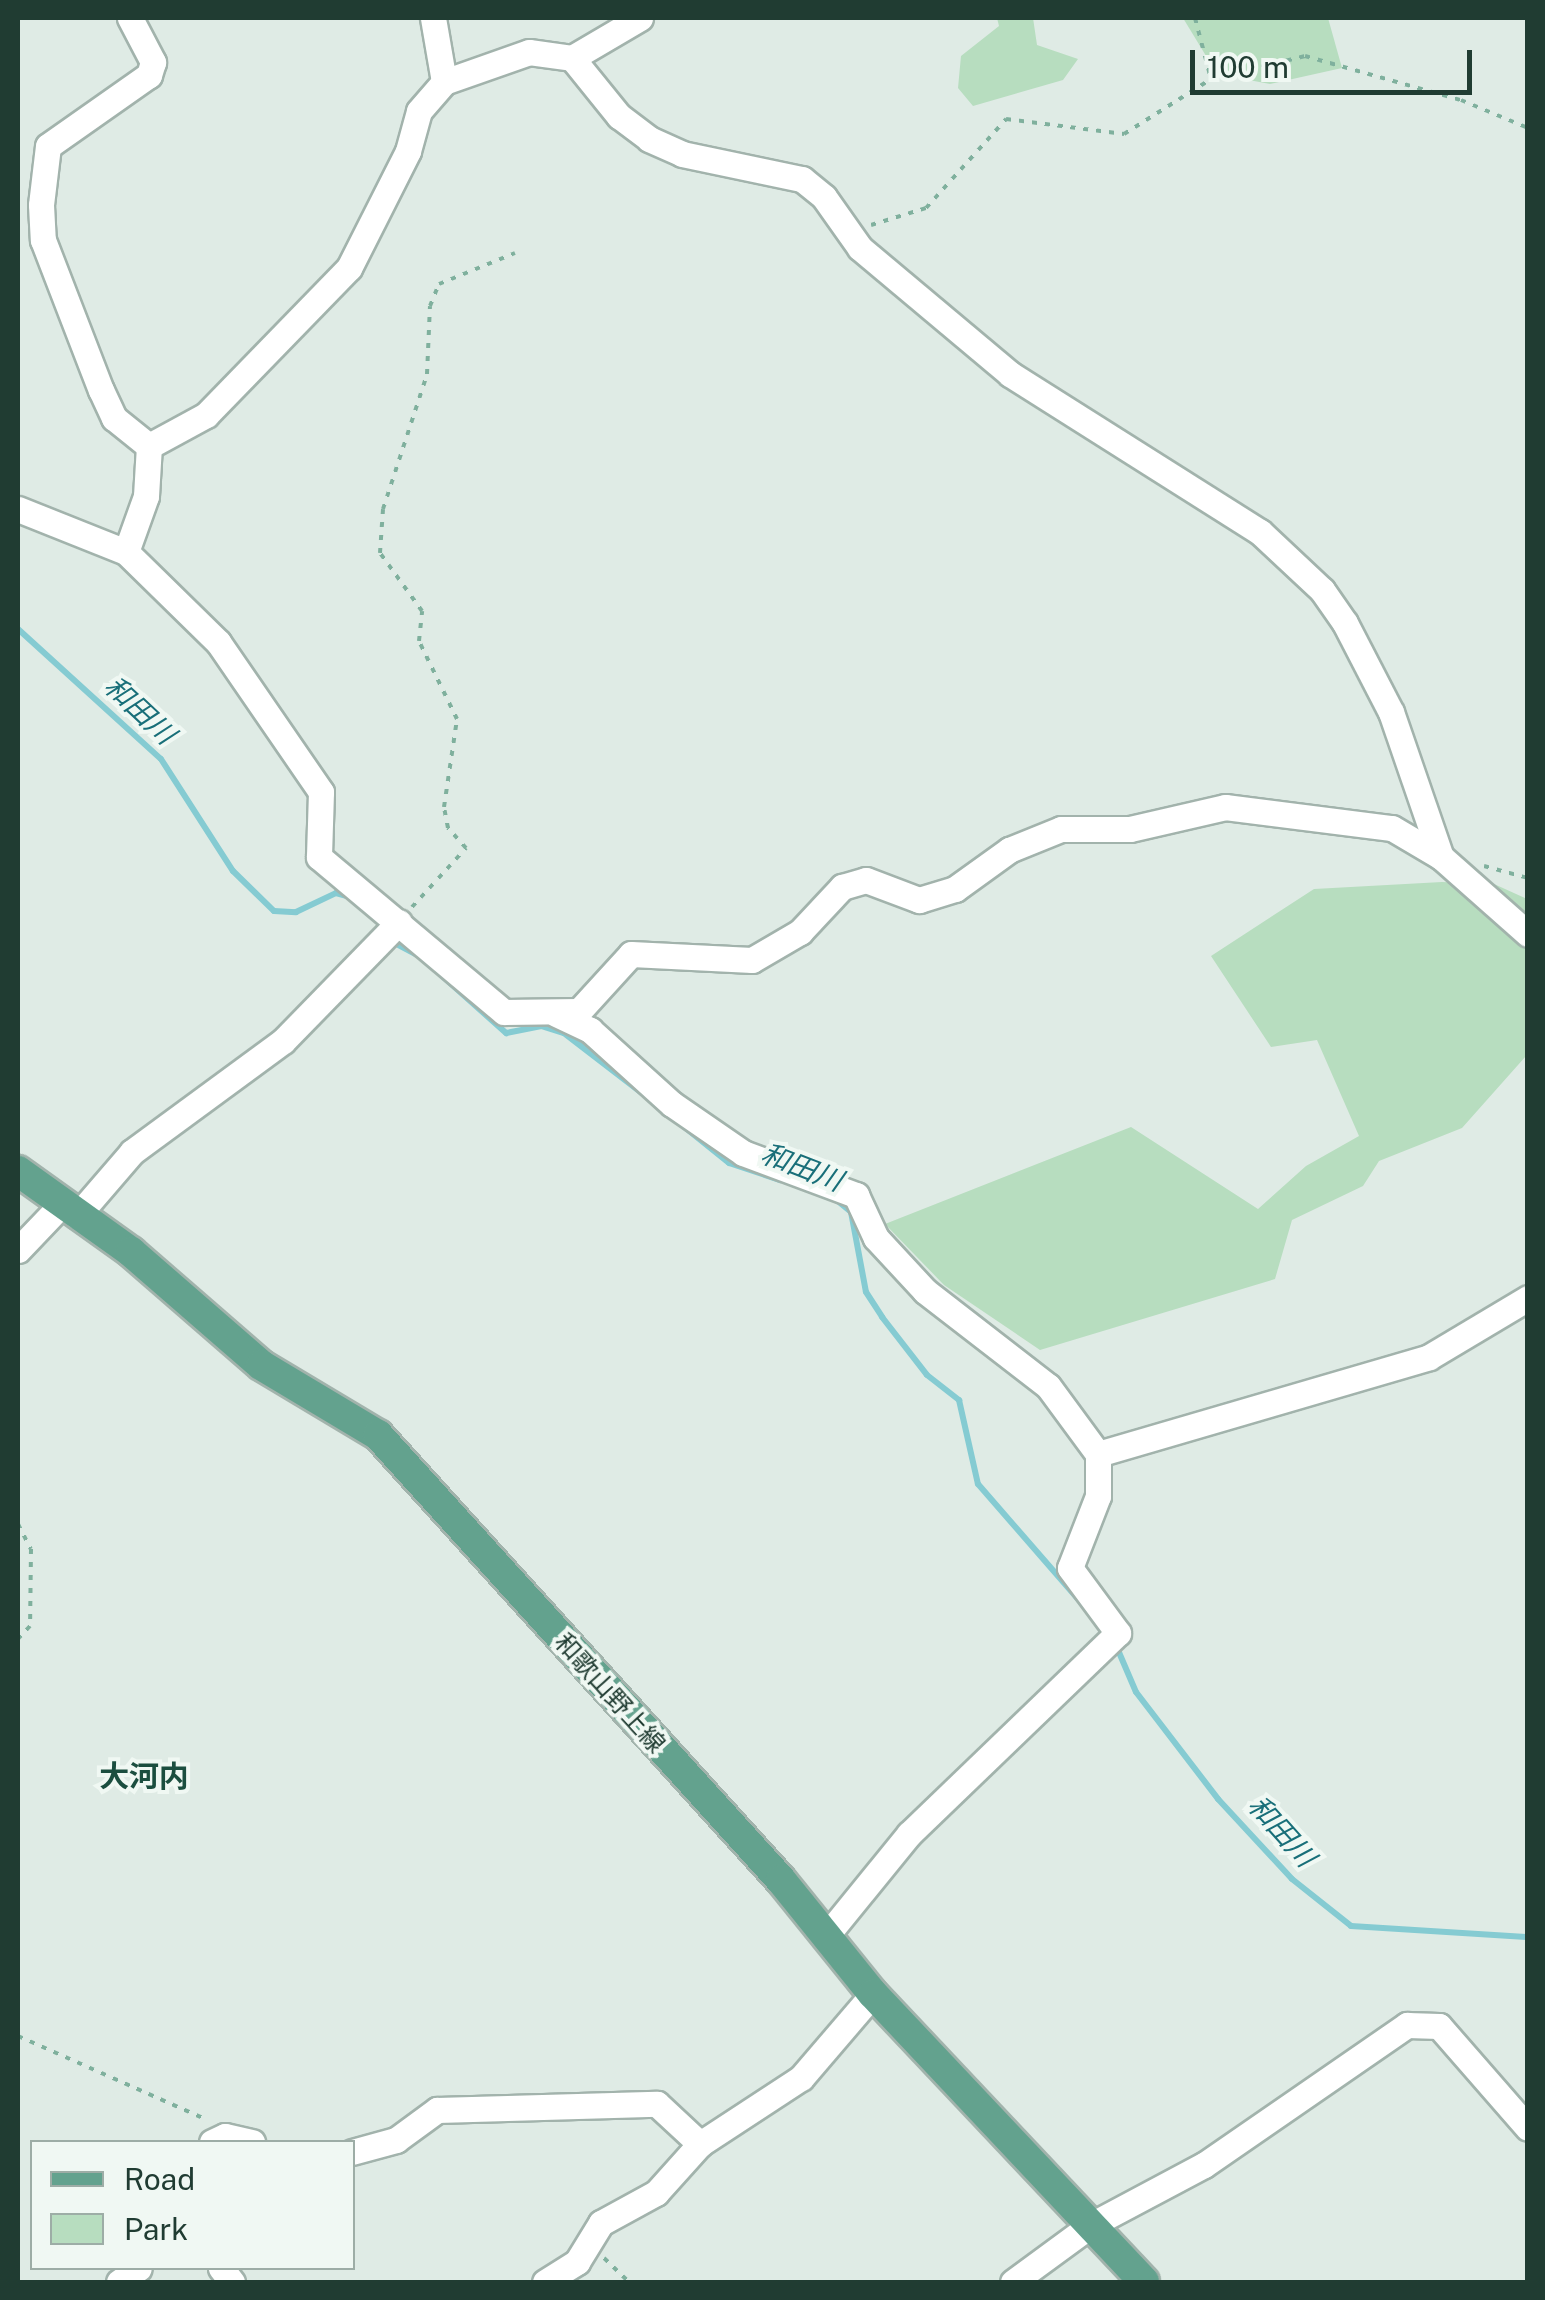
<!DOCTYPE html>
<html>
<head>
<meta charset="utf-8">
<style>
	body { margin:0 }
	#map { position:relative; width:1545px; height:2300px; overflow:hidden; background:#dfebe5; font-family:"Public Sans","Noto Sans JP",sans-serif }
	div>[style] { position:absolute }
	.green>* { inset:0; background:#b7ddbf }
	.stream>* { height:6px; margin:-3px; padding:0 3px; transform-origin:3px; border-radius:3px; background:#85cbd2 }
	.path>* { height:4px; margin-top:-2px; transform-origin:0; background:repeating-linear-gradient(90deg,#7fb09d 0 5px,transparent 0 13px) }
	.roads { filter:drop-shadow(2px 0 #a2b3ac) drop-shadow(-2px 0 #a2b3ac) drop-shadow(0 2px #a2b3ac) drop-shadow(0 -2px #a2b3ac) }
	.minor>* { height:25px; margin:-12.5px; padding:0 12.5px; transform-origin:12.5px; border-radius:12.5px; background:#fff }
	.major>* { height:30px; margin:-15px; padding:0 15px; transform-origin:15px; border-radius:15px; background:#63a28e }
	span { translate:-50% -50%; white-space:nowrap; text-align:center; line-height:1.15; -webkit-text-stroke:8px #f0f8f3; paint-order:stroke }
	.street-label { font-size:25px; color:#203c32 }
	.water-label { font-size:28px; color:#196f79; font-style:italic }
	.quarter-label { font-size:30px; color:#1b4e3f; font-weight:700 }
	.frame { position:absolute; inset:0; border:20px solid #203c32; pointer-events:none }
	.legend { position:absolute; left:30px; top:2140px; width:325px; height:130px; box-sizing:border-box; background:#f0f8f3; border:2px solid #9dada6; margin:0; padding:12px 18px; list-style:none; font-size:30px; color:#203c32 }
	.legend li { display:flex; align-items:center; gap:20px; height:50px }
	.legend b { width:50px; border:2px solid #9dada6 }
	.scale { position:absolute; left:1190px; top:50px; width:282px; height:45px; box-sizing:border-box; border:5px solid #203c32; border-top:0; padding-left:12px; font-size:30px; line-height:35px; white-space:nowrap; color:#203c32; -webkit-text-stroke:8px #f0f8f3; paint-order:stroke }
</style>
</head>
<body>
<div id="map">
	<div class="green">
		<i style="clip-path:polygon(997px 18px,1033px 18px,1037px 45px,1078px 59px,1063px 80px,973px 106px,958px 88px,961px 56px,999px 26px)"></i>
		<i style="clip-path:polygon(1183px 18px,1328px 18px,1342px 68px,1270px 84px,1217px 74px)"></i>
		<i style="clip-path:polygon(1442px 882px,1494px 884px,1527px 899px,1527px 1055px,1462px 1128px,1379px 1161px,1363px 1186px,1292px 1220px,1275px 1279px,1040px 1350px,944px 1285px,885px 1224px,1131px 1127px,1258px 1209px,1306px 1166px,1359px 1136px,1317px 1040px,1271px 1047px,1211px 956px,1314px 889px)"></i>
	</div>
	<div class="stream">
		<i style="left:18px;top:629px;width:193px;rotate:42.3deg"></i>
		<i style="left:161px;top:759px;width:133px;rotate:57.3deg"></i>
		<i style="left:233px;top:871px;width:57px;rotate:44.3deg"></i>
		<i style="left:274px;top:911px;width:22px;rotate:3deg"></i>
		<i style="left:296px;top:912px;width:44px;rotate:-25.4deg"></i>
		<i style="left:336px;top:893px;width:18px;rotate:16deg"></i>
		<i style="left:391px;top:941px;width:32px;rotate:28deg"></i>
		<i style="left:440px;top:974px;width:89px;rotate:41.8deg"></i>
		<i style="left:506px;top:1033px;width:36px;rotate:-11deg"></i>
		<i style="left:541px;top:1026px;width:24px;rotate:17deg"></i>
		<i style="left:564px;top:1033px;width:98px;rotate:37.6deg"></i>
		<i style="left:683px;top:1126px;width:59px;rotate:38.8deg"></i>
		<i style="left:729px;top:1163px;width:54px;rotate:18.4deg"></i>
		<i style="left:834px;top:1198px;width:22px;rotate:39deg"></i>
		<i style="left:851px;top:1212px;width:81px;rotate:79.4deg"></i>
		<i style="left:866px;top:1292px;width:30px;rotate:57deg"></i>
		<i style="left:882px;top:1317px;width:73px;rotate:52.2deg"></i>
		<i style="left:927px;top:1375px;width:41px;rotate:38deg"></i>
		<i style="left:959px;top:1400px;width:86px;rotate:77.3deg"></i>
		<i style="left:978px;top:1484px;width:163px;rotate:49deg"></i>
		<i style="left:1115px;top:1643px;width:53px;rotate:66.8deg"></i>
		<i style="left:1136px;top:1692px;width:135px;rotate:52.5deg"></i>
		<i style="left:1218px;top:1799px;width:109px;rotate:47.2deg"></i>
		<i style="left:1292px;top:1879px;width:75px;rotate:38.5deg"></i>
		<i style="left:1351px;top:1926px;width:177px;rotate:3.6deg"></i>
	</div>
	<div class="path">
		<i style="left:1195px;top:18px;width:63px;rotate:75.3deg"></i>
		<i style="left:871px;top:225px;width:58px;rotate:-17.2deg"></i>
		<i style="left:926px;top:208px;width:120px;rotate:-48deg"></i>
		<i style="left:1006px;top:119px;width:119px;rotate:7.2deg"></i>
		<i style="left:1124px;top:134px;width:103px;rotate:-32.3deg"></i>
		<i style="left:1211px;top:79px;width:97px;rotate:-13.7deg"></i>
		<i style="left:1305px;top:56px;width:162px;rotate:15.8deg"></i>
		<i style="left:1461px;top:100px;width:73px;rotate:22.7deg"></i>
		<i style="left:1484px;top:866px;width:46px;rotate:15.3deg"></i>
		<i style="left:412px;top:907px;width:80px;rotate:-47.5deg"></i>
		<i style="left:466px;top:848px;width:27px;rotate:-132deg"></i>
		<i style="left:448px;top:828px;width:21px;rotate:-101deg"></i>
		<i style="left:444px;top:807px;width:89px;rotate:-81.6deg"></i>
		<i style="left:457px;top:719px;width:87px;rotate:-116deg"></i>
		<i style="left:419px;top:641px;width:30px;rotate:-84deg"></i>
		<i style="left:422px;top:611px;width:72px;rotate:-125.9deg"></i>
		<i style="left:380px;top:553px;width:44px;rotate:-86.1deg"></i>
		<i style="left:383px;top:509px;width:142px;rotate:-71.9deg"></i>
		<i style="left:427px;top:374px;width:68px;rotate:-87.5deg"></i>
		<i style="left:430px;top:306px;width:24px;rotate:-68deg"></i>
		<i style="left:439px;top:284px;width:82px;rotate:-22.2deg"></i>
		<i style="left:18px;top:1524px;width:28px;rotate:63deg"></i>
		<i style="left:31px;top:1549px;width:77px;rotate:90.7deg"></i>
		<i style="left:30px;top:1626px;width:18px;rotate:133deg"></i>
		<i style="left:18px;top:2036px;width:205px;rotate:23.9deg"></i>
		<i style="left:604px;top:2258px;width:35px;rotate:44deg"></i>
	</div>
	<div class="roads">
		<div class="minor">
			<i style="left:130px;top:18px;width:50px;rotate:62.4deg"></i>
			<i style="left:153px;top:62px;width:14px;rotate:107deg"></i>
			<i style="left:149px;top:75px;width:123px;rotate:144.9deg"></i>
			<i style="left:48px;top:146px;width:59px;rotate:96.8deg"></i>
			<i style="left:41px;top:205px;width:35px;rotate:87deg"></i>
			<i style="left:43px;top:240px;width:161px;rotate:68.9deg"></i>
			<i style="left:101px;top:390px;width:31px;rotate:65deg"></i>
			<i style="left:114px;top:418px;width:45px;rotate:38.7deg"></i>
			<i style="left:433px;top:18px;width:65px;rotate:80.2deg"></i>
			<i style="left:572px;top:58px;width:75px;rotate:51deg"></i>
			<i style="left:619px;top:116px;width:38px;rotate:37deg"></i>
			<i style="left:649px;top:139px;width:36px;rotate:24deg"></i>
			<i style="left:682px;top:154px;width:123px;rotate:11.8deg"></i>
			<i style="left:802px;top:179px;width:28px;rotate:39deg"></i>
			<i style="left:824px;top:197px;width:62px;rotate:54.8deg"></i>
			<i style="left:860px;top:248px;width:196px;rotate:40deg"></i>
			<i style="left:1010px;top:374px;width:296px;rotate:32.3deg"></i>
			<i style="left:1260px;top:532px;width:85px;rotate:43.1deg"></i>
			<i style="left:1322px;top:590px;width:40px;rotate:55.1deg"></i>
			<i style="left:1345px;top:623px;width:100px;rotate:62.7deg"></i>
			<i style="left:1391px;top:712px;width:153px;rotate:71deg"></i>
			<i style="left:149px;top:446px;width:65px;rotate:-28.5deg"></i>
			<i style="left:206px;top:415px;width:205px;rotate:-45.8deg"></i>
			<i style="left:349px;top:268px;width:131px;rotate:-63.2deg"></i>
			<i style="left:408px;top:151px;width:41px;rotate:-74.6deg"></i>
			<i style="left:419px;top:111px;width:38px;rotate:-49deg"></i>
			<i style="left:444px;top:82px;width:90px;rotate:-19.4deg"></i>
			<i style="left:529px;top:52px;width:43px;rotate:7.9deg"></i>
			<i style="left:572px;top:58px;width:79px;rotate:-30.5deg"></i>
			<i style="left:18px;top:509px;width:116px;rotate:21.7deg"></i>
			<i style="left:126px;top:552px;width:129px;rotate:44.4deg"></i>
			<i style="left:218px;top:642px;width:182px;rotate:55.5deg"></i>
			<i style="left:321px;top:792px;width:65px;rotate:91.8deg"></i>
			<i style="left:319px;top:857px;width:241px;rotate:40deg"></i>
			<i style="left:504px;top:1012px;width:75px;rotate:-0.8deg"></i>
			<i style="left:579px;top:1011px;width:77px;rotate:-47.6deg"></i>
			<i style="left:631px;top:954px;width:121px;rotate:2.8deg"></i>
			<i style="left:752px;top:960px;width:56px;rotate:-30.3deg"></i>
			<i style="left:800px;top:932px;width:62px;rotate:-47deg"></i>
			<i style="left:842px;top:887px;width:25px;rotate:-16deg"></i>
			<i style="left:866px;top:880px;width:57px;rotate:20.7deg"></i>
			<i style="left:919px;top:900px;width:38px;rotate:-17deg"></i>
			<i style="left:955px;top:889px;width:67px;rotate:-35.8deg"></i>
			<i style="left:1009px;top:850px;width:56px;rotate:-22deg"></i>
			<i style="left:1061px;top:829px;width:69px"></i>
			<i style="left:1130px;top:829px;width:98px;rotate:-13deg"></i>
			<i style="left:1225px;top:807px;width:168px;rotate:7.2deg"></i>
			<i style="left:1392px;top:828px;width:57px;rotate:30.6deg"></i>
			<i style="left:1441px;top:857px;width:116px;rotate:41.5deg"></i>
			<i style="left:126px;top:552px;width:59px;rotate:-70.3deg"></i>
			<i style="left:146px;top:496px;width:50px;rotate:-86.6deg"></i>
			<i style="left:556px;top:1014px;width:38px;rotate:25deg"></i>
			<i style="left:590px;top:1030px;width:110px;rotate:42.1deg"></i>
			<i style="left:672px;top:1104px;width:86px;rotate:34.6deg"></i>
			<i style="left:743px;top:1153px;width:121px;rotate:20.4deg"></i>
			<i style="left:856px;top:1195px;width:47px;rotate:65.1deg"></i>
			<i style="left:876px;top:1238px;width:72px;rotate:47.2deg"></i>
			<i style="left:925px;top:1291px;width:155px;rotate:37.7deg"></i>
			<i style="left:1048px;top:1386px;width:84px;rotate:53.7deg"></i>
			<i style="left:1098px;top:1454px;width:42px;rotate:90deg"></i>
			<i style="left:1098px;top:1496px;width:77px;rotate:111.3deg"></i>
			<i style="left:1070px;top:1568px;width:81px;rotate:53.6deg"></i>
			<i style="left:1118px;top:1633px;width:290px;rotate:136.1deg"></i>
			<i style="left:909px;top:1834px;width:130px;rotate:129.1deg"></i>
			<i style="left:77px;top:1216px;width:84px;rotate:-49.3deg"></i>
			<i style="left:132px;top:1152px;width:187px;rotate:-36.3deg"></i>
			<i style="left:283px;top:1041px;width:166px;rotate:-45.7deg"></i>
			<i style="left:18px;top:1250px;width:62px;rotate:-46.3deg"></i>
			<i style="left:1098px;top:1454px;width:345px;rotate:-16.3deg"></i>
			<i style="left:1429px;top:1357px;width:115px;rotate:-30.8deg"></i>
			<i style="left:212px;top:2142px;width:14px;rotate:-25deg"></i>
			<i style="left:225px;top:2136px;width:28px;rotate:13deg"></i>
			<i style="left:352px;top:2152px;width:46px;rotate:-15.3deg"></i>
			<i style="left:396px;top:2140px;width:51px;rotate:-36.2deg"></i>
			<i style="left:437px;top:2110px;width:220px;rotate:-1.6deg"></i>
			<i style="left:657px;top:2104px;width:59px;rotate:42.9deg"></i>
			<i style="left:221px;top:2268px;width:18px;rotate:52deg"></i>
			<i style="left:119px;top:2282px;width:24px;rotate:-35deg"></i>
			<i style="left:545px;top:2282px;width:38px;rotate:-32deg"></i>
			<i style="left:577px;top:2262px;width:46px;rotate:-58.4deg"></i>
			<i style="left:601px;top:2223px;width:63px;rotate:-28.6deg"></i>
			<i style="left:656px;top:2193px;width:66px;rotate:-48.1deg"></i>
			<i style="left:700px;top:2144px;width:121px;rotate:-33.2deg"></i>
			<i style="left:801px;top:2078px;width:111px;rotate:-49.4deg"></i>
			<i style="left:1013px;top:2282px;width:97px;rotate:-36.2deg"></i>
			<i style="left:1091px;top:2225px;width:128px;rotate:-28deg"></i>
			<i style="left:1204px;top:2165px;width:247px;rotate:-34.6deg"></i>
			<i style="left:1407px;top:2025px;width:32px;rotate:2deg"></i>
			<i style="left:1439px;top:2026px;width:135px;rotate:48.9deg"></i>
		</div>
		<div class="major">
			<i style="left:18px;top:1171px;width:139px;rotate:35.6deg"></i>
			<i style="left:131px;top:1252px;width:172px;rotate:41deg"></i>
			<i style="left:261px;top:1365px;width:136px;rotate:30.9deg"></i>
			<i style="left:378px;top:1435px;width:600px;rotate:47.84deg"></i>
			<i style="left:781px;top:1880px;width:146px;rotate:51.1deg"></i>
			<i style="left:873px;top:1994px;width:395px;rotate:46.7deg"></i>
		</div>
	</div>
	<div class="street-label">
		<span style="left:610px;top:1693px;rotate:48deg">和歌山野上線</span>
	</div>
	<div class="water-label">
		<span style="left:140px;top:710px;rotate:43deg">和田川</span>
		<span style="left:802px;top:1167px;rotate:21deg">和田川</span>
		<span style="left:1282px;top:1831px;rotate:48deg">和田川</span>
	</div>
	<div class="quarter-label">
		<span style="left:144px;top:1776px">大河内</span>
	</div>
	<div class="frame"></div>
	<ul class="legend">
	<li><b style="height:12px;background:#63a28e"></b>Road</li>
	<li><b style="height:28px;background:#b7ddbf"></b>Park</li>
	</ul>
	<div class="scale">100 m</div>
</div>
</body>
</html>
